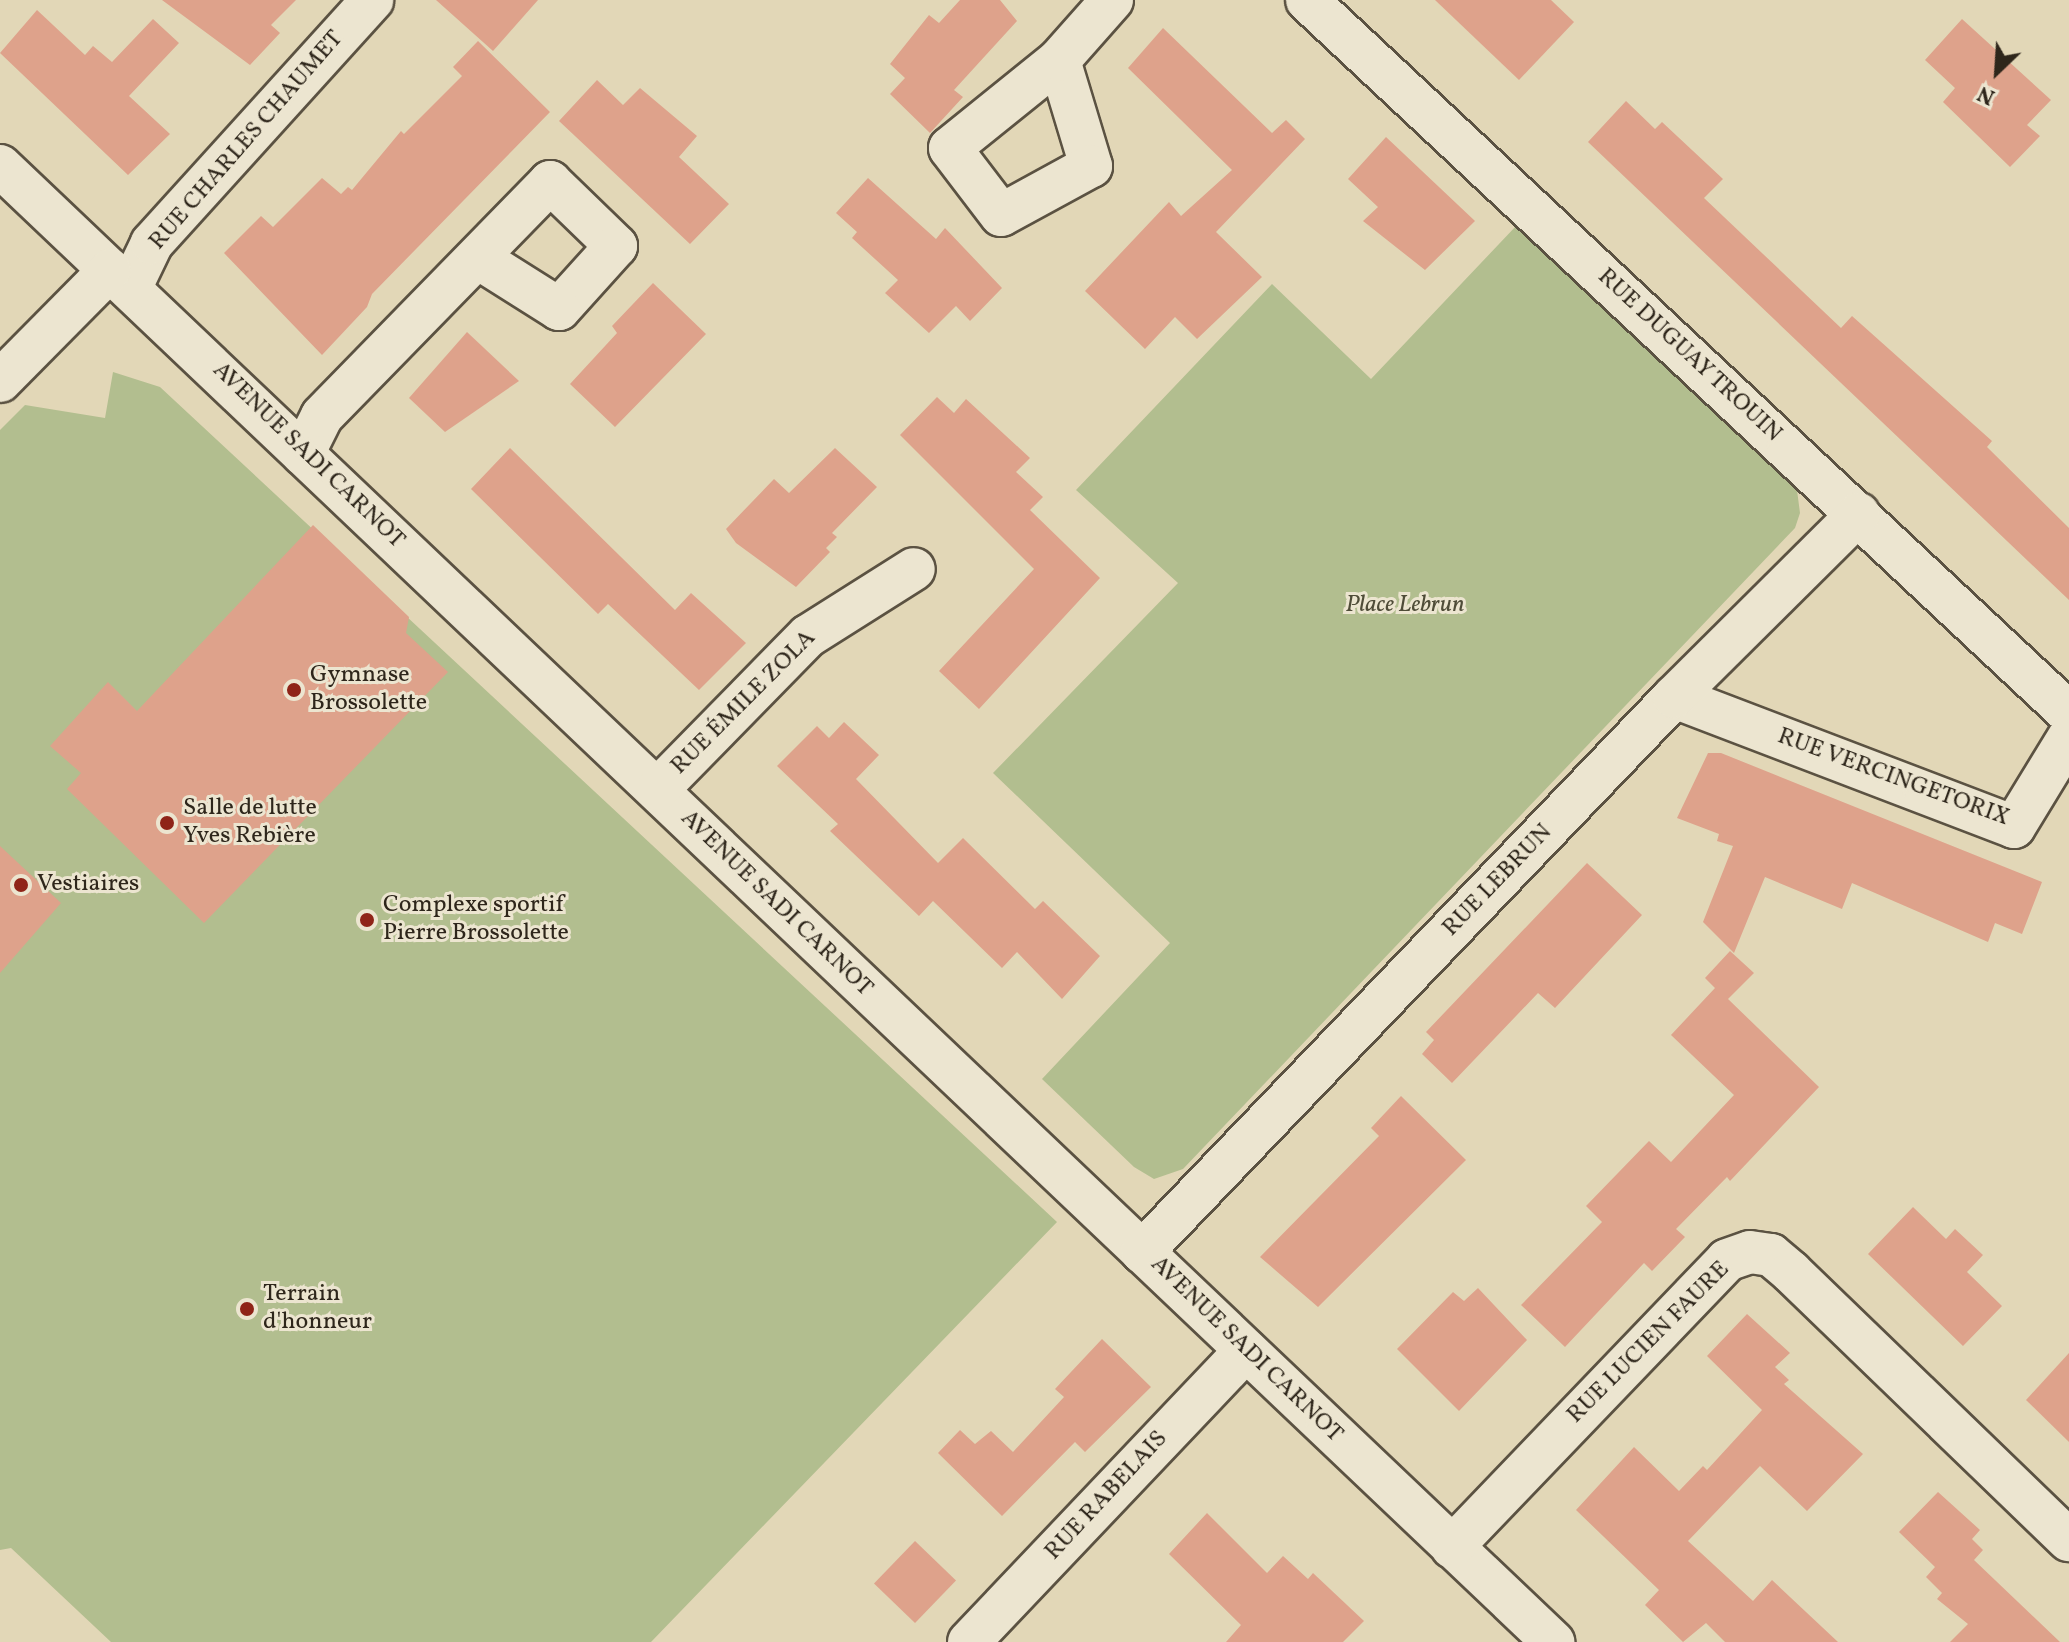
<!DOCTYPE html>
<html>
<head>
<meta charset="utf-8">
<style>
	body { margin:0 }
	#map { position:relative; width:2069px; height:1642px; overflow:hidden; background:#e2d7b7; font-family:Vollkorn,serif }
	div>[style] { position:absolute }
	.green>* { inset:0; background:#b2be8f }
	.building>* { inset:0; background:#dea28b; transform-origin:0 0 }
	.roads { filter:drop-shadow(2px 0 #5b5242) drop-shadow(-2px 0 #5b5242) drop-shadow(0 2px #5b5242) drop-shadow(0 -2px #5b5242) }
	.minor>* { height:42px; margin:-21px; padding:0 21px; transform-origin:21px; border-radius:21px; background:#ece5d0 }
	.dots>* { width:22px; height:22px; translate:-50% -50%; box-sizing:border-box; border:4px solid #ece5d0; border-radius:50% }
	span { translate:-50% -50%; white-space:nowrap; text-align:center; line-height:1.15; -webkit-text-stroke:6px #ece5d0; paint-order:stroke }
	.street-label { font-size:24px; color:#2e261b }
	.park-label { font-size:24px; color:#4f4c38; font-style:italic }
	.poi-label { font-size:24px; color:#2e261b }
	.left { translate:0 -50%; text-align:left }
	.north { position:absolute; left:1957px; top:32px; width:80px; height:80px; -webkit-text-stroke:6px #ece5d0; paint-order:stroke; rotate:205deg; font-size:22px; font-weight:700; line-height:32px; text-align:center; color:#2e261b }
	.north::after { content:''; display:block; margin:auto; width:28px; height:36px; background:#2e261b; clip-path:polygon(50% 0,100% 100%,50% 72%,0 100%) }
</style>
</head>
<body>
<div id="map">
	<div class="green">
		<i style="clip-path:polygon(1517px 225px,1797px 490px,1800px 513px,1795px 528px,1183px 1169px,1154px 1179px,1134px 1167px,1042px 1079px,1170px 943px,993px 773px,1178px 583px,1076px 490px,1272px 284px,1371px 379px)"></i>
		<i style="clip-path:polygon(113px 372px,160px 387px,1057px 1222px,651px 1642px,111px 1642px,11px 1548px,0 1550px,0 430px,25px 405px,105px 418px)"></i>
	</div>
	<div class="building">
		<i style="clip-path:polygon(162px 0,296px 0,271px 25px,280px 33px,250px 65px)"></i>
		<i style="clip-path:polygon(436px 0,538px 0,493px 51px)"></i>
		<i style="clip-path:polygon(960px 0,1000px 0,1017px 21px,954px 90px,963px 97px,930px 133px,890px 94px,905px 78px,890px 64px,929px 15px,939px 23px)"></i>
		<i style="clip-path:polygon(1435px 0,1551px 0,1574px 22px,1519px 80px)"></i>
		<i style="clip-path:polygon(37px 10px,85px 55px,93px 46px,112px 62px,153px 19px,179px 43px,129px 96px,170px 134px,128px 175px,0 53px)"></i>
		<i style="clip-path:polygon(1962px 19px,2051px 100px,2027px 125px,2040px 136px,2010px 167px,1943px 102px,1955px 88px,1925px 60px)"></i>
		<i style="clip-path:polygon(1163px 28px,1272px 133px,1286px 120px,1305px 139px,1216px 232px,1262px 277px,1197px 339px,1175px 317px,1145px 349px,1085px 291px,1169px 202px,1181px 216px,1232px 170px,1128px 68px)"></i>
		<i style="clip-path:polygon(478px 41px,550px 112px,372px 294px,367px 307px,322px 355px,224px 253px,261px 216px,273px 227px,322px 178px,341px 194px,348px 187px,352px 190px,401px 131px,404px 134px,462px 76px,453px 67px)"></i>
		<i style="clip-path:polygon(597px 80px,623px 105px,640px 88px,697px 136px,679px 157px,729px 204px,690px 244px,559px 121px)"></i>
		<i style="clip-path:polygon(1626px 101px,1655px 129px,1662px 122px,1723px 179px,1704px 198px,1841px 328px,1852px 316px,1992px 441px,1987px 447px,2069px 528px,2069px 600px,1588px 142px)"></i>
		<i style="clip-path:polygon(1386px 137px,1475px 221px,1425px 270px,1363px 221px,1378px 207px,1348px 179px)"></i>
		<i style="clip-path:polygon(868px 178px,936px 239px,945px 228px,1002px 288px,970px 321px,956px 306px,929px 333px,885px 293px,898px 280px,852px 238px,857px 232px,836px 213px)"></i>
		<i style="clip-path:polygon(653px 283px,706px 334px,615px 427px,570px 384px,617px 333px,612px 326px)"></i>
		<i style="clip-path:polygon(467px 332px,519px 381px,445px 432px,409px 398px)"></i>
		<i style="clip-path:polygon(937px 397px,954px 413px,966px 399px,1030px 458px,1016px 472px,1043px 497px,1030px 510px,1100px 578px,979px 709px,939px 671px,1034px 569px,900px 435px)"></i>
		<i style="clip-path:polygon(510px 448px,675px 610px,691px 593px,746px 643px,699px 690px,608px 604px,598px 614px,471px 489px)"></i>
		<i style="clip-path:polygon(835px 448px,877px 487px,832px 533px,837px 537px,826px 548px,830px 552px,796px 587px,736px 543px,726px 529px,774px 479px,789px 493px)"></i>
		<i style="clip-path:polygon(313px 525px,409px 617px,406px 633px,448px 672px,204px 923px,67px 789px,81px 773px,50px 746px,108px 682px,137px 711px)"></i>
		<i style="clip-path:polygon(844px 722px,879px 755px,856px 779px,938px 863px,963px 838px,1035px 909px,1043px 901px,1100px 956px,1062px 999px,1017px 952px,1002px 968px,933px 901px,919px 916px,830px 831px,838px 824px,777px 766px,817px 726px,829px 738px)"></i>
		<i style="clip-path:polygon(1708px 753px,1721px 753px,2042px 882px,2022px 934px,1995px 923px,1988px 942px,1852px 883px,1842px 909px,1765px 877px,1734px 953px,1703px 922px,1733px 846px,1717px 841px,1719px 834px,1677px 818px)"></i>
		<i style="clip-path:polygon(0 846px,61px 903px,0 973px)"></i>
		<i style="clip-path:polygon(1587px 863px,1642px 915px,1555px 1008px,1538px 993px,1452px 1083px,1422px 1054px,1434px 1040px,1426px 1032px)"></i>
		<i style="clip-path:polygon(1730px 951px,1754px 973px,1728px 999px,1819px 1087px,1730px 1181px,1727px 1177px,1676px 1229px,1685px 1237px,1652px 1271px,1644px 1263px,1565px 1347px,1521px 1305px,1602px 1222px,1586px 1206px,1649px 1141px,1671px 1162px,1734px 1095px,1671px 1035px,1715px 988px,1705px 978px)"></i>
		<i style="clip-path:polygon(1401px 1096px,1466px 1160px,1318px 1307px,1260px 1257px,1379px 1136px,1371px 1128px)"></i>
		<i style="clip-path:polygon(1913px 1207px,1946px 1239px,1955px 1229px,1983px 1255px,1967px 1272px,2002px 1306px,1963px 1346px,1868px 1254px)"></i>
		<i style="clip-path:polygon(1478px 1288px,1527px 1340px,1459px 1411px,1397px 1349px,1453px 1292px,1464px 1301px)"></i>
		<i style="clip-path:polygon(1747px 1314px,1790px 1353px,1775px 1367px,1789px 1380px,1784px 1384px,1863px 1454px,1807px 1511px,1760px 1466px,1688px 1541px,1753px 1601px,1772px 1580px,1838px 1642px,1725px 1642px,1706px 1623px,1683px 1642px,1645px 1605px,1659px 1590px,1576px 1510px,1634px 1447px,1679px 1491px,1703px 1466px,1707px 1470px,1762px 1410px,1707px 1356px)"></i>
		<i style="clip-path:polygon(1102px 1339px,1151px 1387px,1085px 1452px,1075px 1442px,1002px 1516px,938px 1453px,960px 1430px,975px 1444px,991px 1431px,1013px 1452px,1064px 1397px,1055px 1389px)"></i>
		<i style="clip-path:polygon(2069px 1353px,2069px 1442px,2026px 1400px)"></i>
		<i style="clip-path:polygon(1938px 1492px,1980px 1530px,1972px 1539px,1983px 1550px,1974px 1560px,2060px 1642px,1950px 1642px,1968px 1624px,1937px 1599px,1942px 1593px,1926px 1577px,1935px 1567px,1899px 1532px)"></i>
		<i style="clip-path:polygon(1207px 1513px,1267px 1573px,1283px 1556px,1308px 1579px,1313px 1573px,1364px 1621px,1343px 1642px,1226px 1642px,1241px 1625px,1169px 1554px)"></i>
		<i style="left:915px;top:1541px;width:57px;height:59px;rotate:44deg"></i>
	</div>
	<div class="roads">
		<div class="minor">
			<i style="left:1307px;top:0;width:1044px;rotate:43.1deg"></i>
			<i style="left:1059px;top:60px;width:111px;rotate:73.2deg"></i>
			<i style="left:1091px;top:166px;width:102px;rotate:151.4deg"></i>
			<i style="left:1001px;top:215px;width:84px;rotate:-127.3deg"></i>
			<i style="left:950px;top:148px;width:140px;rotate:-38.9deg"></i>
			<i style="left:1059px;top:60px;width:80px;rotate:-48.5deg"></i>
			<i style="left:0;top:166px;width:2143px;rotate:43.54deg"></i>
			<i style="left:130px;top:289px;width:51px;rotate:-64.4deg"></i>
			<i style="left:152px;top:243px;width:328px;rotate:-47.8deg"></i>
			<i style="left:0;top:381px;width:156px;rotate:-45.3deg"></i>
			<i style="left:303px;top:454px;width:42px;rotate:-63.4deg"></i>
			<i style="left:322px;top:416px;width:327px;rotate:-45.7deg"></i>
			<i style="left:550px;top:182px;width:92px;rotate:44.1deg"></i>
			<i style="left:616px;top:246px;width:85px;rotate:132.1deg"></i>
			<i style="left:559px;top:309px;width:96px;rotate:-147.8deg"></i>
			<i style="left:1674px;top:697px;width:364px;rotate:20.9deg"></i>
			<i style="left:2014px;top:827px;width:105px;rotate:-58.6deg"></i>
			<i style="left:658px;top:789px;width:214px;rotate:-45.6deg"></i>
			<i style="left:808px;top:636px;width:125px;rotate:-32.3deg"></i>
			<i style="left:1142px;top:1252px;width:769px;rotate:-46.21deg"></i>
			<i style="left:1674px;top:697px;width:260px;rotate:-44.8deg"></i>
			<i style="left:1452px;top:1547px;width:397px;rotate:-46.2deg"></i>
			<i style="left:1727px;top:1260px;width:24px;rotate:-19deg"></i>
			<i style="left:1750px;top:1252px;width:21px;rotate:8deg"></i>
			<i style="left:1771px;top:1255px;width:26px;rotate:40deg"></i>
			<i style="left:1791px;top:1272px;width:386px;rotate:44deg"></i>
			<i style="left:969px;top:1642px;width:402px;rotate:-46.5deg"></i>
		</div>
	</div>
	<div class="dots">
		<i style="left:294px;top:690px;background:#8f2418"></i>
		<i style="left:167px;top:823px;background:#8f2418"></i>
		<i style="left:21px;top:885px;background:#8f2418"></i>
		<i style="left:367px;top:920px;background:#8f2418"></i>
		<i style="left:247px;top:1309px;background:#8f2418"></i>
	</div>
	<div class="street-label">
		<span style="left:247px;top:141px;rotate:-49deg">RUE CHARLES CHAUMET</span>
		<span style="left:1689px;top:356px;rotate:43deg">RUE DUGUAY TROUIN</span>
		<span style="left:308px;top:456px;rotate:44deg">AVENUE SADI CARNOT</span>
		<span style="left:744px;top:703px;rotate:-45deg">RUE ÉMILE ZOLA</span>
		<span style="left:1893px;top:778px;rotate:20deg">RUE VERCINGETORIX</span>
		<span style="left:1498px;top:881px;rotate:-46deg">RUE LEBRUN</span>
		<span style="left:776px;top:904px;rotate:44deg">AVENUE SADI CARNOT</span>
		<span style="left:1649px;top:1343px;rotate:-45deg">RUE LUCIEN FAURE</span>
		<span style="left:1246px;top:1350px;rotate:44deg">AVENUE SADI CARNOT</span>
		<span style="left:1107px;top:1496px;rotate:-47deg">RUE RABELAIS</span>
	</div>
	<div class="park-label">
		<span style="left:1405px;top:606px">Place Lebrun</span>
	</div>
	<div class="poi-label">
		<span class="left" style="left:310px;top:690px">Gymnase<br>Brossolette</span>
		<span class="left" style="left:183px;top:823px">Salle de lutte<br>Yves Rebière</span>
		<span class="left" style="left:37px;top:885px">Vestiaires</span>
		<span class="left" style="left:383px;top:920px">Complexe sportif<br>Pierre Brossolette</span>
		<span class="left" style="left:263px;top:1309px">Terrain<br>d'honneur</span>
	</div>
	<div class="north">N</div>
</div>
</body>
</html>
